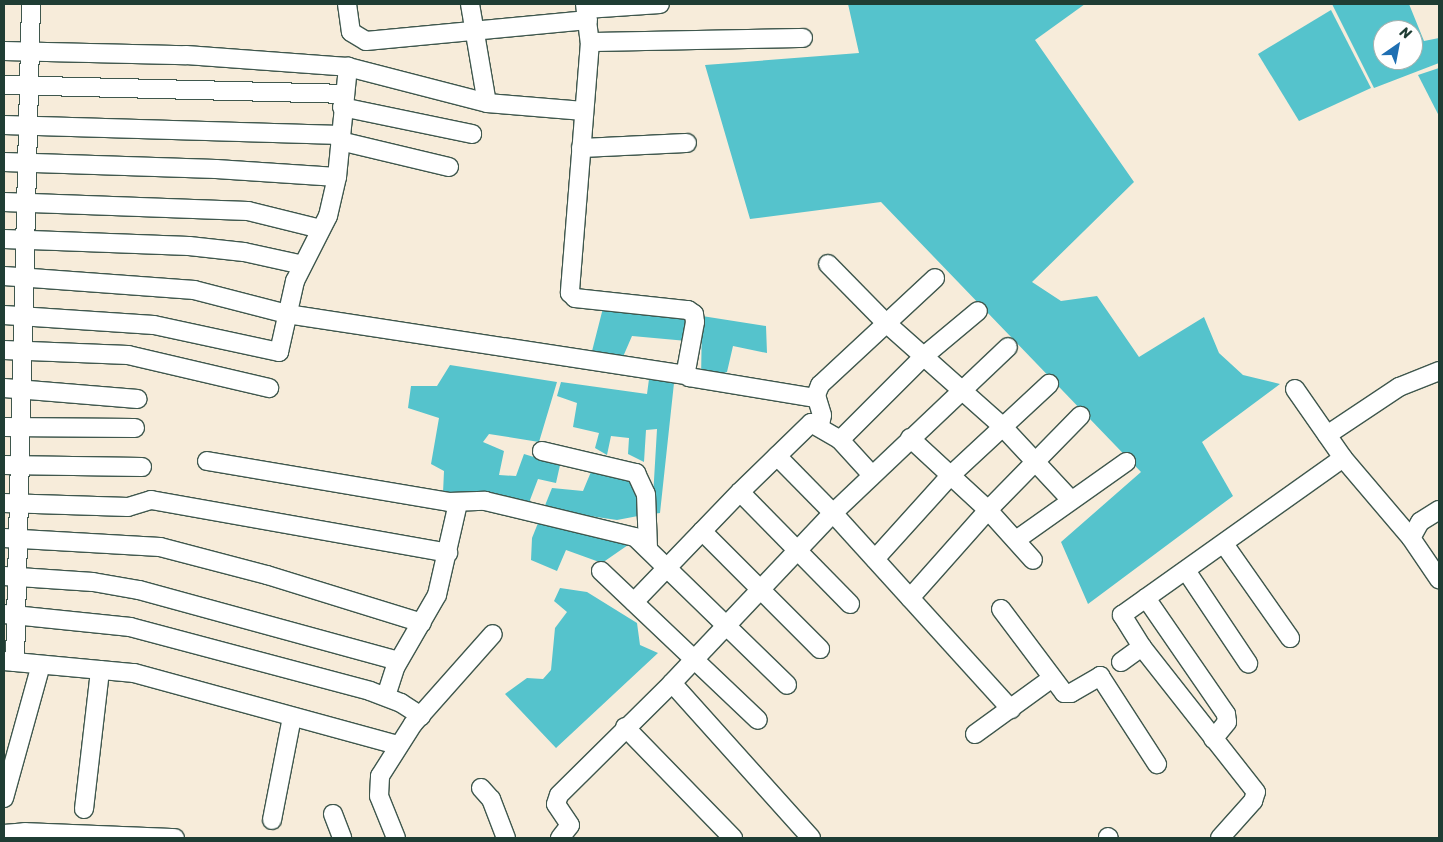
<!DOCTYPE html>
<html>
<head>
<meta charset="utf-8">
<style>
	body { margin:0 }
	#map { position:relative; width:1443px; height:842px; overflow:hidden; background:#f7ecda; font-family:Sriracha,sans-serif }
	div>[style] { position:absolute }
	.water>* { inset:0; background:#55c3cc }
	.roads { filter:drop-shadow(1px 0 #3f574d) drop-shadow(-1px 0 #3f574d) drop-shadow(0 1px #3f574d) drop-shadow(0 -1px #3f574d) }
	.minor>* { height:18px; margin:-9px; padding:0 9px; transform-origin:9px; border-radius:9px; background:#fff }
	span { translate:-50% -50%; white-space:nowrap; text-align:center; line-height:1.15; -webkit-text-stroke:5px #fff; paint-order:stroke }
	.frame { position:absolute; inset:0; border:5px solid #1f3d34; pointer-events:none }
	.north { position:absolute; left:1373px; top:20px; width:50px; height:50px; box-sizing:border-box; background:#fff; border:1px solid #a5b1ae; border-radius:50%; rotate:33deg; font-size:14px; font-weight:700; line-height:20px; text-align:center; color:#1f3d34 }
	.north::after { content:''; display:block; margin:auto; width:18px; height:22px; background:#1f6fb2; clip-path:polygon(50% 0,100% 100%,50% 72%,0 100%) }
</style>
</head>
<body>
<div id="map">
	<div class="water">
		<i style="clip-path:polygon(848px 4px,1085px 4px,1035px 40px,1134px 182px,1032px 282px,1061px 301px,1097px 296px,1139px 357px,1204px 317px,1219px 353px,1243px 375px,1280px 384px,1202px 442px,1233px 496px,1088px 604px,1061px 542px,1141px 472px,881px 202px,750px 219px,705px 65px,859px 53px)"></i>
		<i style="clip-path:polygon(evenodd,1332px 4px,1409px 4px,1424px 41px,1439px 38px,1439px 63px,1374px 88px,1332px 4px,1383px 30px,1413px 30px,1413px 60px,1383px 60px,1383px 30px)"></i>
		<i style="clip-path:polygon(1331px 10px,1371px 88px,1299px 121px,1258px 54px)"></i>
		<i style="clip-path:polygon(1439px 68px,1439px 116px,1418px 75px)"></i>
		<i style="clip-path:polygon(603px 308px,690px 308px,687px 341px,632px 336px,619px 366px,590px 359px)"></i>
		<i style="clip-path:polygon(702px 316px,766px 326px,767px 353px,733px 346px,727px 372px,701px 381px)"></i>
		<i style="clip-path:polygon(450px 365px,557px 382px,539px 442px,489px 434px,483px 442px,504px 451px,499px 475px,516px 476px,524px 454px,560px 465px,556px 483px,538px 479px,530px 500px,537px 516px,443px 493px,444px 471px,431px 464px,439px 418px,408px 408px,411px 386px,437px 386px)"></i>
		<i style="clip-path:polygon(649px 379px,674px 383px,660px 513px,652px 514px,657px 429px,646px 430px,644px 462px,628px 454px,629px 438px,611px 436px,607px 455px,595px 448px,599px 433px,573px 427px,577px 403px,557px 396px,561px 382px,647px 394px)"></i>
		<i style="clip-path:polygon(593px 467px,637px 479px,638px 516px,617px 520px,569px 513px,564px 525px,628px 545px,602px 563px,566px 550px,557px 571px,531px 560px,532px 538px,552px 488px,583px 491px)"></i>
		<i style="clip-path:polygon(560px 588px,587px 592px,637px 623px,640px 645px,658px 653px,556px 748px,505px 694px,527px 678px,543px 679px,551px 670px,555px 628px,567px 612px,554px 601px)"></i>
	</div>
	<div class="roads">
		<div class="minor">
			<i style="left:347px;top:4px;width:28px;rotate:82deg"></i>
			<i style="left:351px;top:32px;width:17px;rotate:31deg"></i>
			<i style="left:366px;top:41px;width:223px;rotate:-5.4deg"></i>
			<i style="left:470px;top:4px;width:100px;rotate:80.3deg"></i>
			<i style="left:585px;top:4px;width:38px;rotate:83deg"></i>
			<i style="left:590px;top:42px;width:252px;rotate:94.6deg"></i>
			<i style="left:570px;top:293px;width:7px;rotate:45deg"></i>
			<i style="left:575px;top:298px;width:114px;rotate:6.1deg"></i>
			<i style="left:688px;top:310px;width:7px;rotate:34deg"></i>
			<i style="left:694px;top:314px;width:8px;rotate:83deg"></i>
			<i style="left:695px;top:322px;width:50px;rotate:100.4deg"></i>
			<i style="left:686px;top:371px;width:7px;rotate:63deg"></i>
			<i style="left:689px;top:377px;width:129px;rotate:9.4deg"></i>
			<i style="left:586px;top:9px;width:74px;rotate:-3.9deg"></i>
			<i style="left:590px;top:42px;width:213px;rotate:-1.1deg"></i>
			<i style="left:4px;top:51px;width:182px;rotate:1.3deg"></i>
			<i style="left:186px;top:55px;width:162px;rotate:4.2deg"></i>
			<i style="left:348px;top:67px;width:144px;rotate:14.5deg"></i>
			<i style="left:487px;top:103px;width:97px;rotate:4.7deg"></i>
			<i style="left:4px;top:85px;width:339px;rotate:1.5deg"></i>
			<i style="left:342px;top:107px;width:133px;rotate:11.7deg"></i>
			<i style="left:4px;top:125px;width:337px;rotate:1.7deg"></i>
			<i style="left:340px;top:141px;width:112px;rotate:13.4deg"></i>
			<i style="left:581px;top:148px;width:106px;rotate:-2.7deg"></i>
			<i style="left:4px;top:162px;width:212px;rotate:1.9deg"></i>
			<i style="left:216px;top:169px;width:121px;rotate:3.8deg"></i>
			<i style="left:4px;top:202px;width:244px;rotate:2.1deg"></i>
			<i style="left:248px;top:211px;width:75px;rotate:13.9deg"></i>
			<i style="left:4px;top:239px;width:185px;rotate:2.2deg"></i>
			<i style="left:189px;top:246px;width:55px;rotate:6.2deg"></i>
			<i style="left:244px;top:252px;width:60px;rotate:12.4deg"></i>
			<i style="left:828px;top:264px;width:81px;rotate:45.5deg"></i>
			<i style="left:885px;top:322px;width:155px;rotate:41.6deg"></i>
			<i style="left:1001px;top:425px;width:101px;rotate:47deg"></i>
			<i style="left:4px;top:276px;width:191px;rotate:4.2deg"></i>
			<i style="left:194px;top:290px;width:96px;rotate:14.5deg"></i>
			<i style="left:287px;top:314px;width:405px;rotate:8.7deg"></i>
			<i style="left:4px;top:315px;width:150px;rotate:3.8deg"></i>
			<i style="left:154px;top:325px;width:128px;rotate:12.2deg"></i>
			<i style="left:279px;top:352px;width:73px;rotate:-77.3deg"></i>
			<i style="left:295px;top:281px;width:73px;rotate:-63.1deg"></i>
			<i style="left:328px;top:216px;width:40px;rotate:-77deg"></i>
			<i style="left:337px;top:177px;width:111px;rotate:-84.3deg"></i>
			<i style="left:4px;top:350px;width:124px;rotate:2.3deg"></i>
			<i style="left:128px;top:355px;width:145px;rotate:13.2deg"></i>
			<i style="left:4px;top:388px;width:134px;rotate:4.7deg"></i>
			<i style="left:1295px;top:389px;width:84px;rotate:55.2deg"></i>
			<i style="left:1343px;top:458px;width:105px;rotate:49.6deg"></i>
			<i style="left:820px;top:425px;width:10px;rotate:-79deg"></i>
			<i style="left:822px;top:415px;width:21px;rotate:-107deg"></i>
			<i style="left:816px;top:395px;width:11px;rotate:-68deg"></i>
			<i style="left:820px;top:385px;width:157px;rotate:-42.9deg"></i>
			<i style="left:4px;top:427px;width:131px;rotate:0.4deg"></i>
			<i style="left:1327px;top:435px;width:87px;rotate:-33.7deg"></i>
			<i style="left:1399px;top:387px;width:43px;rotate:-21.8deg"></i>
			<i style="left:910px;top:438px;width:106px;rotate:42.7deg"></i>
			<i style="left:988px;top:510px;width:67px;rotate:48deg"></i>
			<i style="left:840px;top:440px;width:119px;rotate:-45deg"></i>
			<i style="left:924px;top:356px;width:70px;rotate:-39.8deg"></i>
			<i style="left:542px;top:451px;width:97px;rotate:13.2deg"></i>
			<i style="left:636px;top:473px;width:23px;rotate:65deg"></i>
			<i style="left:646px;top:494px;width:55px;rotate:87.9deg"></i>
			<i style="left:777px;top:456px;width:80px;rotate:45.5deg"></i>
			<i style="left:833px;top:513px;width:265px;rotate:47.8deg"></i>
			<i style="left:207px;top:461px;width:245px;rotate:9.6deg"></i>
			<i style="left:449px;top:502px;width:36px;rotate:-2deg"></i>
			<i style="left:485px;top:501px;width:154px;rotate:13.5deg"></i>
			<i style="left:635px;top:537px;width:212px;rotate:44.2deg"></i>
			<i style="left:4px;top:465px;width:138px;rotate:0.8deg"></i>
			<i style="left:740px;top:492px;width:157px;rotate:45.5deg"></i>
			<i style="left:4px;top:503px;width:124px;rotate:1.8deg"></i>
			<i style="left:128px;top:507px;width:24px;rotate:-17deg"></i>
			<i style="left:151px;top:500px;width:302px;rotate:10.1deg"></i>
			<i style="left:1439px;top:510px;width:22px;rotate:148deg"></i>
			<i style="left:1420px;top:522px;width:18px;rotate:119deg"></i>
			<i style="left:1411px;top:538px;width:50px;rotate:55.7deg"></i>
			<i style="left:702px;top:531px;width:167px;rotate:45deg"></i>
			<i style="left:4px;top:538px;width:156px;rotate:3.3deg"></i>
			<i style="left:160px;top:547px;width:111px;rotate:14.7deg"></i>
			<i style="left:267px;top:575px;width:162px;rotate:17.2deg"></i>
			<i style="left:1016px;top:540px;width:135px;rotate:-35.3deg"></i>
			<i style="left:1224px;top:544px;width:115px;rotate:54.9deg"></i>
			<i style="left:875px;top:559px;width:113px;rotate:-47.9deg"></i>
			<i style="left:951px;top:475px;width:134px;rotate:-42.9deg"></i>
			<i style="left:601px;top:571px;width:216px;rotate:43.5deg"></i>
			<i style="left:1187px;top:572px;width:110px;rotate:56.2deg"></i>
			<i style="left:4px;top:576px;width:89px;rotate:3.9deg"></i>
			<i style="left:93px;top:582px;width:47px;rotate:9.9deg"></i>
			<i style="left:139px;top:590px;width:269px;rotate:15.3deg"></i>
			<i style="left:910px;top:598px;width:118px;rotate:-48.4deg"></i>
			<i style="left:988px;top:510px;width:132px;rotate:-45.6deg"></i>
			<i style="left:1146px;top:598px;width:141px;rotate:55.4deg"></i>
			<i style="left:1226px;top:714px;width:8px;rotate:83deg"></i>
			<i style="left:1227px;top:722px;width:22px;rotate:129deg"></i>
			<i style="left:634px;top:602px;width:153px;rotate:-46.1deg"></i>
			<i style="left:740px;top:492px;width:99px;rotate:-44.2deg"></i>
			<i style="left:811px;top:423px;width:34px;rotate:30deg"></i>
			<i style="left:840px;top:440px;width:47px;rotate:47.6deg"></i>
			<i style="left:1001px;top:609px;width:105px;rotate:53.1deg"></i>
			<i style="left:1064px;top:693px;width:7px"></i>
			<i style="left:1071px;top:693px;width:34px;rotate:-30deg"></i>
			<i style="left:1100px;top:676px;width:105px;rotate:57.1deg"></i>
			<i style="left:4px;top:614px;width:127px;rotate:5.9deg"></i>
			<i style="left:130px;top:627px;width:248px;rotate:14.9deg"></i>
			<i style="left:370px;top:691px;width:33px;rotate:21deg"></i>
			<i style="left:401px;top:703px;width:24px;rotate:33deg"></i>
			<i style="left:4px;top:661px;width:131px;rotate:5.3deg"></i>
			<i style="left:134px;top:673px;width:273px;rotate:15.3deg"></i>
			<i style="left:15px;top:662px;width:658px;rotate:-88.61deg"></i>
			<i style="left:1121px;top:662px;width:26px;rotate:-36deg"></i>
			<i style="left:672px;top:683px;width:208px;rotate:48.1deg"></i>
			<i style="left:386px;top:696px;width:32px;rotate:-72deg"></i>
			<i style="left:396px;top:666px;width:82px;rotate:-60deg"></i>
			<i style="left:437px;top:595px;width:94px;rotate:-77.1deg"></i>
			<i style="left:625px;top:727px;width:155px;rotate:45.8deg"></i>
			<i style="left:975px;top:734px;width:95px;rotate:-36deg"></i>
			<i style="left:481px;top:788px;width:15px;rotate:48deg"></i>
			<i style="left:491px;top:799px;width:42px;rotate:69deg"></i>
			<i style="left:4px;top:798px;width:138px;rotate:-74.5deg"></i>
			<i style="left:84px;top:809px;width:140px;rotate:-83.4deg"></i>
			<i style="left:333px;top:814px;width:26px;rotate:69deg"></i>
			<i style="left:272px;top:820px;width:105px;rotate:-79deg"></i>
			<i style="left:4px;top:834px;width:21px;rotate:-5deg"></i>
			<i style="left:25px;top:832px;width:150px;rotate:2.3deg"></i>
			<i style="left:1108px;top:837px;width:1px;rotate:45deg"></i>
			<i style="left:396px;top:838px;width:45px;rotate:-112deg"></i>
			<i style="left:379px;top:796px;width:20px;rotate:-87deg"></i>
			<i style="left:380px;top:776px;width:62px;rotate:-57.6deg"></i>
			<i style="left:413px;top:724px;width:120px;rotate:-48.4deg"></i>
			<i style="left:560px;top:838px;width:16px;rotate:-52deg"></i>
			<i style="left:570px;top:825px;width:25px;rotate:-124deg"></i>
			<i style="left:556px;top:804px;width:9px;rotate:-72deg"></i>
			<i style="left:559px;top:795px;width:159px;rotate:-44.7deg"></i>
			<i style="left:672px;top:683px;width:234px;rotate:-46.6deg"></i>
			<i style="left:833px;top:513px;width:241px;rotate:-43.5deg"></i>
			<i style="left:1220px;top:838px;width:50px;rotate:-48.3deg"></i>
			<i style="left:1253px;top:801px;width:9px;rotate:-72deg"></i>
			<i style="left:1256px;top:792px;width:184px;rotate:-128.2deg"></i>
			<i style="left:1142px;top:647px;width:38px;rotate:-122deg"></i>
			<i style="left:1122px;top:615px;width:271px;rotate:-35.4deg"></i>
		</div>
	</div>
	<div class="frame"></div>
	<div class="north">N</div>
</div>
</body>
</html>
